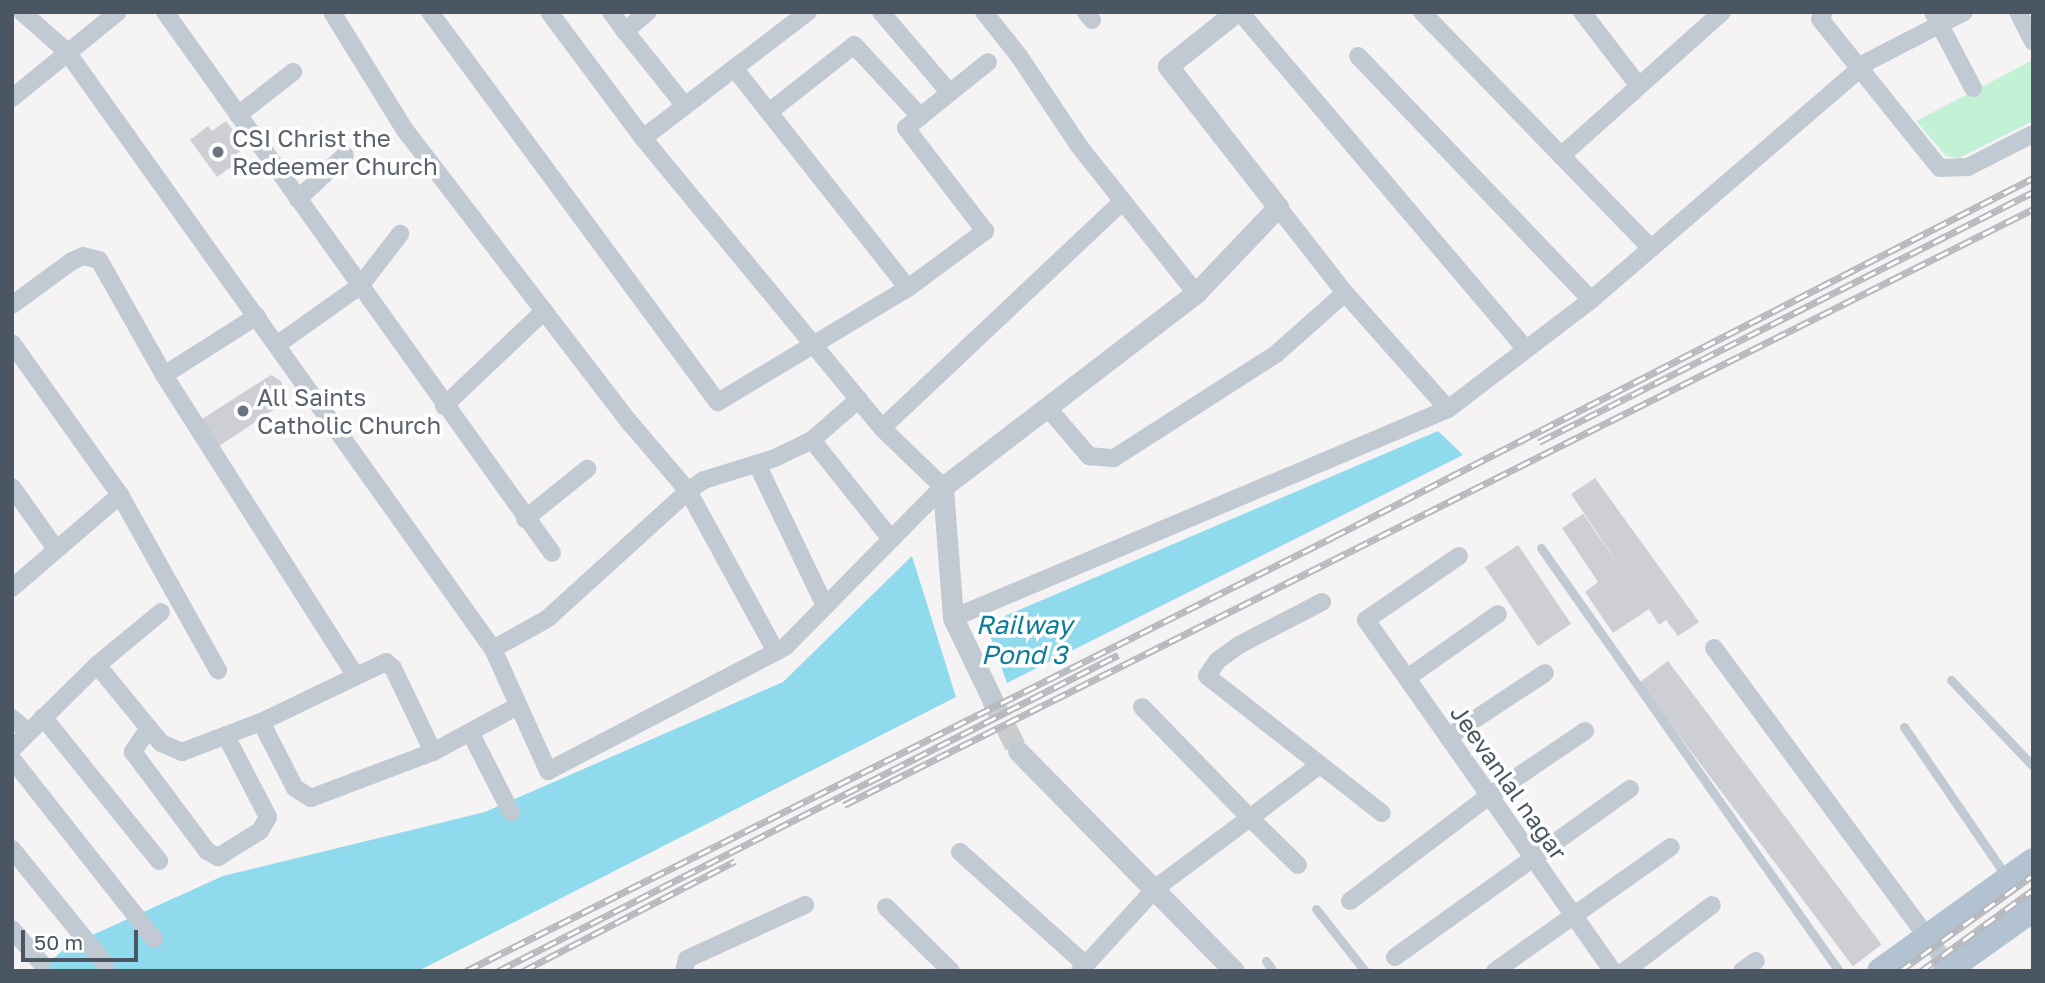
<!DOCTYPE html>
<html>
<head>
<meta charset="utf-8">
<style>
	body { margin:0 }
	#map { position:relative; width:2045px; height:983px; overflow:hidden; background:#f5f3f3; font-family:"Golos Text",sans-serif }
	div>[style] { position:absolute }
	.green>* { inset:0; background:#c3f1d5 }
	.water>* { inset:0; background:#90daee }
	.building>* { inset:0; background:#cdcfd5; transform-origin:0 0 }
	.tertiary-tunnel>* { height:21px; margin-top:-10.5px; transform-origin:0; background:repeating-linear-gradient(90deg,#caccce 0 21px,transparent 0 31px) }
	.service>* { height:9px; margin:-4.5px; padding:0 4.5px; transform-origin:4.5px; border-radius:4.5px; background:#c1cad2 }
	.minor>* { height:18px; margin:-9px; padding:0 9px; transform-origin:9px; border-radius:9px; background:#c1cad2 }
	.tertiary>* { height:21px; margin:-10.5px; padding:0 10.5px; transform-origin:10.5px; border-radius:10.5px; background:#c1cad2 }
	.primary>* { height:26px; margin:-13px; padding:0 13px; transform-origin:13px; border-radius:13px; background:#b3c2d1 }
	.rail>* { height:7px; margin-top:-3.5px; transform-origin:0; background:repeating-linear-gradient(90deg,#fff 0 13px,#b5b8bd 0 26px); box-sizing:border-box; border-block:2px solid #b5b8bd }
	.dots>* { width:19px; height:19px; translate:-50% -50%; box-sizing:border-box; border:4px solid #fff; border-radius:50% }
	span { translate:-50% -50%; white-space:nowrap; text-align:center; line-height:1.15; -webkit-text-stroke:7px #fff; paint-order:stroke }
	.worship-label { font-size:24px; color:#5b616d }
	.left { translate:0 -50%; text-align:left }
	.street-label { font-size:24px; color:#4a5661 }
	.water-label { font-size:26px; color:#0c7c9b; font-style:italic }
	.frame { position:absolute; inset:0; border:14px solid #4a5661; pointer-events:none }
	.scale { position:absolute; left:21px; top:930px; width:117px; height:32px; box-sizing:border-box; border:4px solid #4a5661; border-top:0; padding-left:9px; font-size:21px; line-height:24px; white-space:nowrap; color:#4a5661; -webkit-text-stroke:5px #fff; paint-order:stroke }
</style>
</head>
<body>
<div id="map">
	<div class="green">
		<i style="clip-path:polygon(2033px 60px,2033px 121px,1959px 158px,1946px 156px,1916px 121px)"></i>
	</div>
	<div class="water">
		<i style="clip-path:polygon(1438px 431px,1463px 455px,1007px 683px,986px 624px)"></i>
		<i style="clip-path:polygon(912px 556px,956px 697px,418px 971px,39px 971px,68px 946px,223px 876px,485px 812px,783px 682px)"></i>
	</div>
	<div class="building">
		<i style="clip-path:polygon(226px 121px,245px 147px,232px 157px,236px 163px,217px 177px,190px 140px,208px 126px,212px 131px)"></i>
		<i style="clip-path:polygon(271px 375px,281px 381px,287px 401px,216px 448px,199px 421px)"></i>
		<i style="clip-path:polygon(1595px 478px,1699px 622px,1678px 636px,1666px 620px,1659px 625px,1649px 609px,1613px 633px,1585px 592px,1598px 582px,1562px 528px,1583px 514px,1623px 571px,1571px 494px)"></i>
		<i style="left:1518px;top:545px;width:95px;height:40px;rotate:56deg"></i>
		<i style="left:1668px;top:661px;width:355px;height:36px;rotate:53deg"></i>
	</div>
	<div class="tertiary-tunnel">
		<i style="left:992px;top:699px;width:58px;rotate:63.4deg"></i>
	</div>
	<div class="service">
		<i style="left:1541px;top:548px;width:517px;rotate:54.84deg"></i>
		<i style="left:1951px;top:680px;width:119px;rotate:46.4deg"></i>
		<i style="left:1904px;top:727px;width:181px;rotate:55.6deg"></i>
		<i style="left:1316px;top:909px;width:79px;rotate:51.7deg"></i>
		<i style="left:1266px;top:961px;width:12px;rotate:55deg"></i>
	</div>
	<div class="minor">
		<i style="left:22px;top:12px;width:60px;rotate:41.6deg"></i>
		<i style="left:67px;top:52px;width:733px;rotate:54.49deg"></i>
		<i style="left:493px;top:649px;width:134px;rotate:65.7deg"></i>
		<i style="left:548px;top:771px;width:267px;rotate:-27.6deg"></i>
		<i style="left:785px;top:647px;width:225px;rotate:-45.4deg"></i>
		<i style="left:943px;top:487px;width:85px;rotate:-136deg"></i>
		<i style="left:882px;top:428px;width:376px;rotate:-129.5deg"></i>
		<i style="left:643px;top:138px;width:157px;rotate:-126.7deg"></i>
		<i style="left:165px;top:12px;width:665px;rotate:54.42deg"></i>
		<i style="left:332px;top:12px;width:139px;rotate:58.3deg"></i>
		<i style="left:405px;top:130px;width:371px;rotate:52.5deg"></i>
		<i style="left:631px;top:424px;width:88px;rotate:49.6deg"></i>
		<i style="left:688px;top:491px;width:183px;rotate:61.3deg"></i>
		<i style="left:430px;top:12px;width:485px;rotate:53.6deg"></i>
		<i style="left:718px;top:402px;width:222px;rotate:-31deg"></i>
		<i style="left:908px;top:288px;width:96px;rotate:-36.5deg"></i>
		<i style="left:985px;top:231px;width:130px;rotate:-127.5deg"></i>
		<i style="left:906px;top:128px;width:105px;rotate:-38.8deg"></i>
		<i style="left:611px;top:12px;width:24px;rotate:54deg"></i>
		<i style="left:625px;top:31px;width:30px;rotate:-40deg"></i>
		<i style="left:881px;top:12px;width:106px;rotate:49.6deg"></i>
		<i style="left:984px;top:12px;width:56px;rotate:51.5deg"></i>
		<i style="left:1019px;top:56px;width:108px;rotate:56.3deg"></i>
		<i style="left:1079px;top:146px;width:188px;rotate:51.5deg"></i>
		<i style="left:1086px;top:12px;width:10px;rotate:53deg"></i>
		<i style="left:1240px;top:12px;width:442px;rotate:49.7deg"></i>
		<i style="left:1422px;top:12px;width:329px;rotate:45.9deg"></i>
		<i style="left:1582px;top:12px;width:93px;rotate:52.4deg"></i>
		<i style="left:1824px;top:12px;width:8px;rotate:120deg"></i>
		<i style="left:1820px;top:19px;width:191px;rotate:51.2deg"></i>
		<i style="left:1940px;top:168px;width:28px;rotate:-2deg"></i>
		<i style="left:1968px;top:167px;width:73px;rotate:-26.9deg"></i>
		<i style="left:1933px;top:12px;width:86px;rotate:62.2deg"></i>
		<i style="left:2018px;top:12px;width:33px;rotate:63deg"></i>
		<i style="left:625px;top:31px;width:96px;rotate:51.3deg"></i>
		<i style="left:1358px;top:56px;width:337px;rotate:46.3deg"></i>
		<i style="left:734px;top:68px;width:280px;rotate:51.7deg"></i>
		<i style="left:12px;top:98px;width:136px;rotate:-39.1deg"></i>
		<i style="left:769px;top:112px;width:108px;rotate:-38.2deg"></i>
		<i style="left:854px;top:45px;width:98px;rotate:47.1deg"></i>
		<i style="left:238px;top:115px;width:70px;rotate:-38deg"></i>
		<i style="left:643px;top:138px;width:208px;rotate:-37.4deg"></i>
		<i style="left:1561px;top:156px;width:216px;rotate:-41.8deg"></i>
		<i style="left:298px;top:199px;width:64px;rotate:-43.1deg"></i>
		<i style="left:1278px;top:207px;width:109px;rotate:52.1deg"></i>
		<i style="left:1345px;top:293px;width:155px;rotate:48.4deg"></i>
		<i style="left:12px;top:305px;width:74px;rotate:-36.3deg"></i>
		<i style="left:72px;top:261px;width:12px;rotate:-24deg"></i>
		<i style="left:83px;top:256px;width:16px;rotate:14deg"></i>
		<i style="left:99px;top:260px;width:132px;rotate:60.5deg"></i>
		<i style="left:164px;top:375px;width:357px;rotate:57.5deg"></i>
		<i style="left:12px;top:343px;width:186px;rotate:54.6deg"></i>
		<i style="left:120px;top:495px;width:201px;rotate:60.8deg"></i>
		<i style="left:278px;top:344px;width:100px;rotate:-35.3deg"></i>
		<i style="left:360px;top:286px;width:66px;rotate:-52.4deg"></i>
		<i style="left:164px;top:375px;width:110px;rotate:-32.4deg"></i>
		<i style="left:444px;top:406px;width:138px;rotate:-43.5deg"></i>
		<i style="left:1047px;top:407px;width:65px;rotate:49.4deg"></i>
		<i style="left:1089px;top:456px;width:25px;rotate:5deg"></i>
		<i style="left:1114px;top:458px;width:193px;rotate:-32.7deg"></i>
		<i style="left:1276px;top:354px;width:92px;rotate:-41.5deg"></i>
		<i style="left:882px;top:428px;width:331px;rotate:-43.3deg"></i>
		<i style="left:812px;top:440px;width:127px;rotate:51.4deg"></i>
		<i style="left:757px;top:464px;width:157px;rotate:64.4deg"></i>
		<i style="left:12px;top:487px;width:76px;rotate:54.6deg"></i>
		<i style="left:525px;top:519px;width:80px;rotate:-38.9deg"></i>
		<i style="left:1459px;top:556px;width:113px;rotate:145.5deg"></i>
		<i style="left:1366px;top:620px;width:429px;rotate:54.9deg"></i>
		<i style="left:12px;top:588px;width:143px;rotate:-40.7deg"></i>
		<i style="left:1322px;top:602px;width:93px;rotate:152.6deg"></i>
		<i style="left:1239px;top:645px;width:26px;rotate:144deg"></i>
		<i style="left:1218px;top:660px;width:19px;rotate:125deg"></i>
		<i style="left:1207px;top:676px;width:222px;rotate:38.1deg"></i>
		<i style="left:953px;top:618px;width:537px;rotate:-22.89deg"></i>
		<i style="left:1448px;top:409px;width:180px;rotate:-37.3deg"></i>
		<i style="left:1591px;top:300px;width:367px;rotate:-40.7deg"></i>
		<i style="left:1869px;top:61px;width:107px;rotate:-27.3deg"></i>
		<i style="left:1714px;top:648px;width:398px;rotate:53.6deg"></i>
		<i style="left:493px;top:649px;width:62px;rotate:-29.1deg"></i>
		<i style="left:547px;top:619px;width:190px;rotate:-42.2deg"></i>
		<i style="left:688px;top:491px;width:19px;rotate:-35deg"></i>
		<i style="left:704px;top:480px;width:74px;rotate:-17.2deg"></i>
		<i style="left:775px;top:458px;width:41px;rotate:-25.9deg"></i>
		<i style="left:812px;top:440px;width:62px;rotate:-41.1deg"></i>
		<i style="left:97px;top:665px;width:101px;rotate:50.6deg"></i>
		<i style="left:161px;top:743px;width:23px;rotate:23deg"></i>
		<i style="left:182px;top:752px;width:85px;rotate:-20.8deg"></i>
		<i style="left:261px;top:722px;width:139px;rotate:-25.6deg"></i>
		<i style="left:386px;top:662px;width:9px;rotate:41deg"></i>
		<i style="left:393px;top:668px;width:93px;rotate:64.5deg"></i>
		<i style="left:1407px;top:678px;width:111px;rotate:-35.1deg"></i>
		<i style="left:43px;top:717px;width:185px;rotate:51.1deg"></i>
		<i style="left:12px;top:718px;width:21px;rotate:41deg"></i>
		<i style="left:261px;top:722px;width:74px;rotate:62.7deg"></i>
		<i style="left:295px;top:788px;width:19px;rotate:32deg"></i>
		<i style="left:311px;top:798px;width:130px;rotate:-20.7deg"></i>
		<i style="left:433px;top:752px;width:94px;rotate:-28.5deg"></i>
		<i style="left:149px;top:728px;width:29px;rotate:124deg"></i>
		<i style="left:133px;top:752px;width:124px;rotate:53.2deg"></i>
		<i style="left:207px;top:851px;width:13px;rotate:29deg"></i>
		<i style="left:218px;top:857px;width:49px;rotate:-31.8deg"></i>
		<i style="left:260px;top:831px;width:16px;rotate:-60deg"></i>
		<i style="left:268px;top:817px;width:91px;rotate:-117.4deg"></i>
		<i style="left:470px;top:732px;width:90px;rotate:62.9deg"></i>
		<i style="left:1448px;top:737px;width:116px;rotate:-33.4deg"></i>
		<i style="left:12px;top:749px;width:120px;rotate:-44.7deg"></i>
		<i style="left:97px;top:665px;width:83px;rotate:-39.6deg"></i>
		<i style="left:12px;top:759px;width:229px;rotate:51.7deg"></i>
		<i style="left:12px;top:849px;width:148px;rotate:51deg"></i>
		<i style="left:960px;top:852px;width:169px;rotate:41.9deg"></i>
		<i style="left:1298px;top:865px;width:67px;rotate:-135.6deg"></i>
		<i style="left:1250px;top:818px;width:86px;rotate:-37.4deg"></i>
		<i style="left:1350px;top:901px;width:174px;rotate:-37.1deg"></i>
		<i style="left:1489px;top:796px;width:116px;rotate:-34.1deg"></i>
		<i style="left:886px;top:907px;width:91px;rotate:44.6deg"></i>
		<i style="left:12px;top:929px;width:46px;rotate:49.4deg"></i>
		<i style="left:1395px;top:957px;width:289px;rotate:-35.6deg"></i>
		<i style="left:684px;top:971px;width:12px;rotate:-76deg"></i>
		<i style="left:687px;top:959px;width:130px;rotate:-24.6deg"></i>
		<i style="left:1080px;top:971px;width:114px;rotate:-47.5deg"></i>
		<i style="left:1157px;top:887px;width:116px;rotate:-36.6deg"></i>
		<i style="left:1250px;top:818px;width:155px;rotate:-134.2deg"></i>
		<i style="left:1495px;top:971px;width:215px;rotate:-35.2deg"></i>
		<i style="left:1625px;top:971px;width:109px;rotate:-37.2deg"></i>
		<i style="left:1742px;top:971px;width:17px;rotate:-36deg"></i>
	</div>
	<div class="tertiary">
		<i style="left:992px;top:699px;width:90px;rotate:-115.7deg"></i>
		<i style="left:953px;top:618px;width:131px;rotate:-94.4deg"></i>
		<i style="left:943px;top:487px;width:319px;rotate:-37.5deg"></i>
		<i style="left:1196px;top:293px;width:119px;rotate:-46.4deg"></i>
		<i style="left:1278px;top:207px;width:179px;rotate:-128deg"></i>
		<i style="left:1168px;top:66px;width:87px;rotate:-38.5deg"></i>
		<i style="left:1018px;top:751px;width:308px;rotate:45.5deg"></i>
	</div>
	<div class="primary">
		<i style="left:1880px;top:971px;width:188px;rotate:-35.7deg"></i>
		<i style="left:1946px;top:971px;width:107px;rotate:-35.5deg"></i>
	</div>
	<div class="rail">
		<i style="left:1539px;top:442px;width:554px;rotate:-26.84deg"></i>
		<i style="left:844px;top:805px;width:1330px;rotate:-26.62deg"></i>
		<i style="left:466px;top:971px;width:970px;rotate:-26.59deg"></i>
		<i style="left:1333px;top:537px;width:787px;rotate:-27.15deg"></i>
		<i style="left:498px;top:971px;width:696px;rotate:-27.01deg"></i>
		<i style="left:523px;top:971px;width:239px;rotate:-27.4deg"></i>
		<i style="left:1900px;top:971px;width:164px;rotate:-35.8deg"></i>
		<i style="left:1921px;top:971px;width:138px;rotate:-35.9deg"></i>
	</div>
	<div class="dots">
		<i style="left:218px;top:152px;background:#6b7280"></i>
		<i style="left:243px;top:411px;background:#6b7280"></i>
	</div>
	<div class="worship-label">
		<span class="left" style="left:232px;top:152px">CSI Christ the<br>Redeemer Church</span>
		<span class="left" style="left:257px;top:411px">All Saints<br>Catholic Church</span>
	</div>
	<div class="street-label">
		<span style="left:1509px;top:782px;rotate:55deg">Jeevanlal nagar</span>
	</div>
	<div class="water-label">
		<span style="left:1024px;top:640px">Railway<br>Pond 3</span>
	</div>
	<div class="frame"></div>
	<div class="scale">50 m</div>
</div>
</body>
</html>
